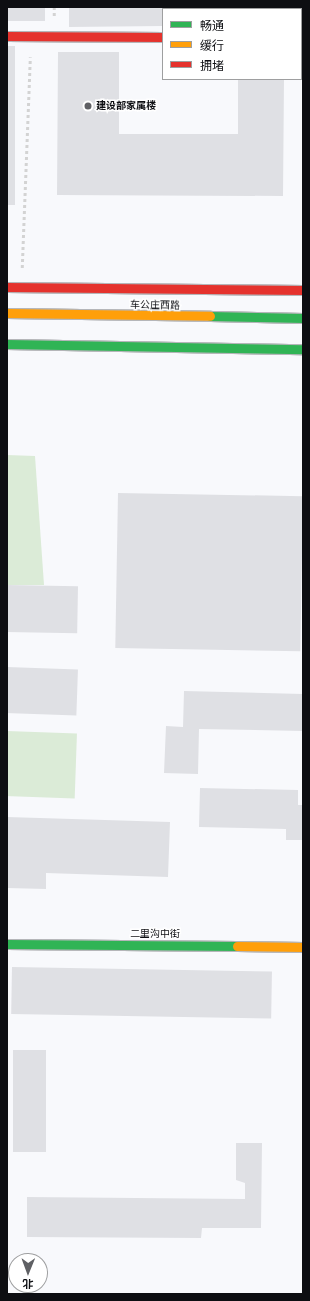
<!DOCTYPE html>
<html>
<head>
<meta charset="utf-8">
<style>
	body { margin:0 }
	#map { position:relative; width:310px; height:1301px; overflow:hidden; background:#f8f9fc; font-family:"Asap Condensed","Noto Sans SC",sans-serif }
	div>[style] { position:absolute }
	.green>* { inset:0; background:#dbebd7; transform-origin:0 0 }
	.building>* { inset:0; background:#dfe0e4; transform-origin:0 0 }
	.path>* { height:2.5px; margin-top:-1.25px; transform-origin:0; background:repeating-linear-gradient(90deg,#d3d3d3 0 3px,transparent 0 6px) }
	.roads { filter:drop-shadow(1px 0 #b5b6b9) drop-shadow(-1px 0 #b5b6b9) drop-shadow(0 1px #b5b6b9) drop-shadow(0 -1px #b5b6b9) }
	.street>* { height:16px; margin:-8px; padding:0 8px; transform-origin:8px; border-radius:8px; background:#fefeff }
	.fast>* { height:9px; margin:-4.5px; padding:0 4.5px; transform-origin:4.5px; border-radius:4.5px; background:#30b455 }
	.slow>* { height:9px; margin:-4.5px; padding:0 4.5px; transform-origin:4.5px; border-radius:4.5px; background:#ff9f0a }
	.jam>* { height:9px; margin:-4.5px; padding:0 4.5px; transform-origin:4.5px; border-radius:4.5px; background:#e5322d }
	.dots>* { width:11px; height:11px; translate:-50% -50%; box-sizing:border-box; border:2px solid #fff; border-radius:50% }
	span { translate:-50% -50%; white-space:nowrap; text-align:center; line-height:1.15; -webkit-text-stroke:3px #fff; paint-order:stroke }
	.poi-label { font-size:10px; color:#0d0e12; font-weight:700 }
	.left { translate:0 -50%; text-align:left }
	.street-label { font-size:10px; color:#0d0e12 }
	.frame { position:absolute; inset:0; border:8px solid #0d0e12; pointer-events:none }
	.legend { position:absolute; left:162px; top:8px; width:140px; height:72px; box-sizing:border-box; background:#fff; border:1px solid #9e9fa0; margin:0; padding:5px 7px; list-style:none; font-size:12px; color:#0d0e12 }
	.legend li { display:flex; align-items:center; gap:8px; height:20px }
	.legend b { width:20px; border:1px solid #9e9fa0 }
	.north { position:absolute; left:8px; top:1253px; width:40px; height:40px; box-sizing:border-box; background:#fff; border:1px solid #9e9fa0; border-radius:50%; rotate:181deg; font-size:11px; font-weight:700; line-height:16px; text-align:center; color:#0d0e12 }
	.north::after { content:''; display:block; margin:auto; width:14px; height:18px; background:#5f6064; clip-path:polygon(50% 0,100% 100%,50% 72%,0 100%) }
</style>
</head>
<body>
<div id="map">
	<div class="green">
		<i style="clip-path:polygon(7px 455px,35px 456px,44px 585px,7px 585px)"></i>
		<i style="left:7px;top:731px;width:70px;height:65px;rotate:2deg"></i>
	</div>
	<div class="building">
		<i style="left:7px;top:7px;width:38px;height:14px"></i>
		<i style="clip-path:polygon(69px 7px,267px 7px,267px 9px,163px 9px,163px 26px,69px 27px)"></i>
		<i style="left:7px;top:46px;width:8px;height:159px"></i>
		<i style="clip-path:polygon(58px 52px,119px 52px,119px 134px,238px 134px,238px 79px,284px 79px,283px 196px,57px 195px)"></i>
		<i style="left:118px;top:493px;width:185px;height:155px;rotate:1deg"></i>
		<i style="left:7px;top:585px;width:71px;height:47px;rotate:1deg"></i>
		<i style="left:7px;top:667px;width:71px;height:46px;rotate:2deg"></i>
		<i style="clip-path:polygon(184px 691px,303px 694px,303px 731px,199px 729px,198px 774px,164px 773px,166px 726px,183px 727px)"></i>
		<i style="clip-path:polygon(200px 788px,298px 790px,298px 805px,303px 805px,303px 840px,286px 840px,286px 829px,199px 827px)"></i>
		<i style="clip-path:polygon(7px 817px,170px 822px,168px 877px,46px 873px,46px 889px,7px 888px)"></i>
		<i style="left:12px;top:967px;width:260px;height:47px;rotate:1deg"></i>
		<i style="left:13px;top:1050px;width:33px;height:102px"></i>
		<i style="clip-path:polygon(236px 1143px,262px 1143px,261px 1228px,202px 1228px,201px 1238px,27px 1237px,27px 1197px,245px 1199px,245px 1183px,236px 1180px)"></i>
	</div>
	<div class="path">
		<i style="left:54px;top:16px;width:9px;rotate:-90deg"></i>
		<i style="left:22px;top:268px;width:211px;rotate:-87.8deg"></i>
	</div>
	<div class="roads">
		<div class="street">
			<i style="left:301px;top:37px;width:2px"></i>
		</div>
		<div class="fast">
			<i style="left:210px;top:316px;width:93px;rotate:1.2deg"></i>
			<i style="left:7px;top:344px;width:296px;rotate:1deg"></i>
			<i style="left:7px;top:944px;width:230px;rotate:0.5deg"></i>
		</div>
		<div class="slow">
			<i style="left:7px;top:313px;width:203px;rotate:0.8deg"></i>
			<i style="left:237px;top:946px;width:66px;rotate:0.9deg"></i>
		</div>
		<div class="jam">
			<i style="left:7px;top:36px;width:156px;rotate:0.4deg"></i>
			<i style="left:7px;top:287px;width:296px;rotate:0.6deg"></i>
		</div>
	</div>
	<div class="dots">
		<i style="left:88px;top:106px;background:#5f6064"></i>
	</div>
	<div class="poi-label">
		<span class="left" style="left:96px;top:106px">建设部家属楼</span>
	</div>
	<div class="street-label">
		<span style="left:155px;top:305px;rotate:1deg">车公庄西路</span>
		<span style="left:155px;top:934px">二里沟中街</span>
	</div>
	<div class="frame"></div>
	<ul class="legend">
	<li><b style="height:5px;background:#30b455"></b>畅通</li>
	<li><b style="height:5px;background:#ff9f0a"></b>缓行</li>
	<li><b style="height:5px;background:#e5322d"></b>拥堵</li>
	</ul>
	<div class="north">北</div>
</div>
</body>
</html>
